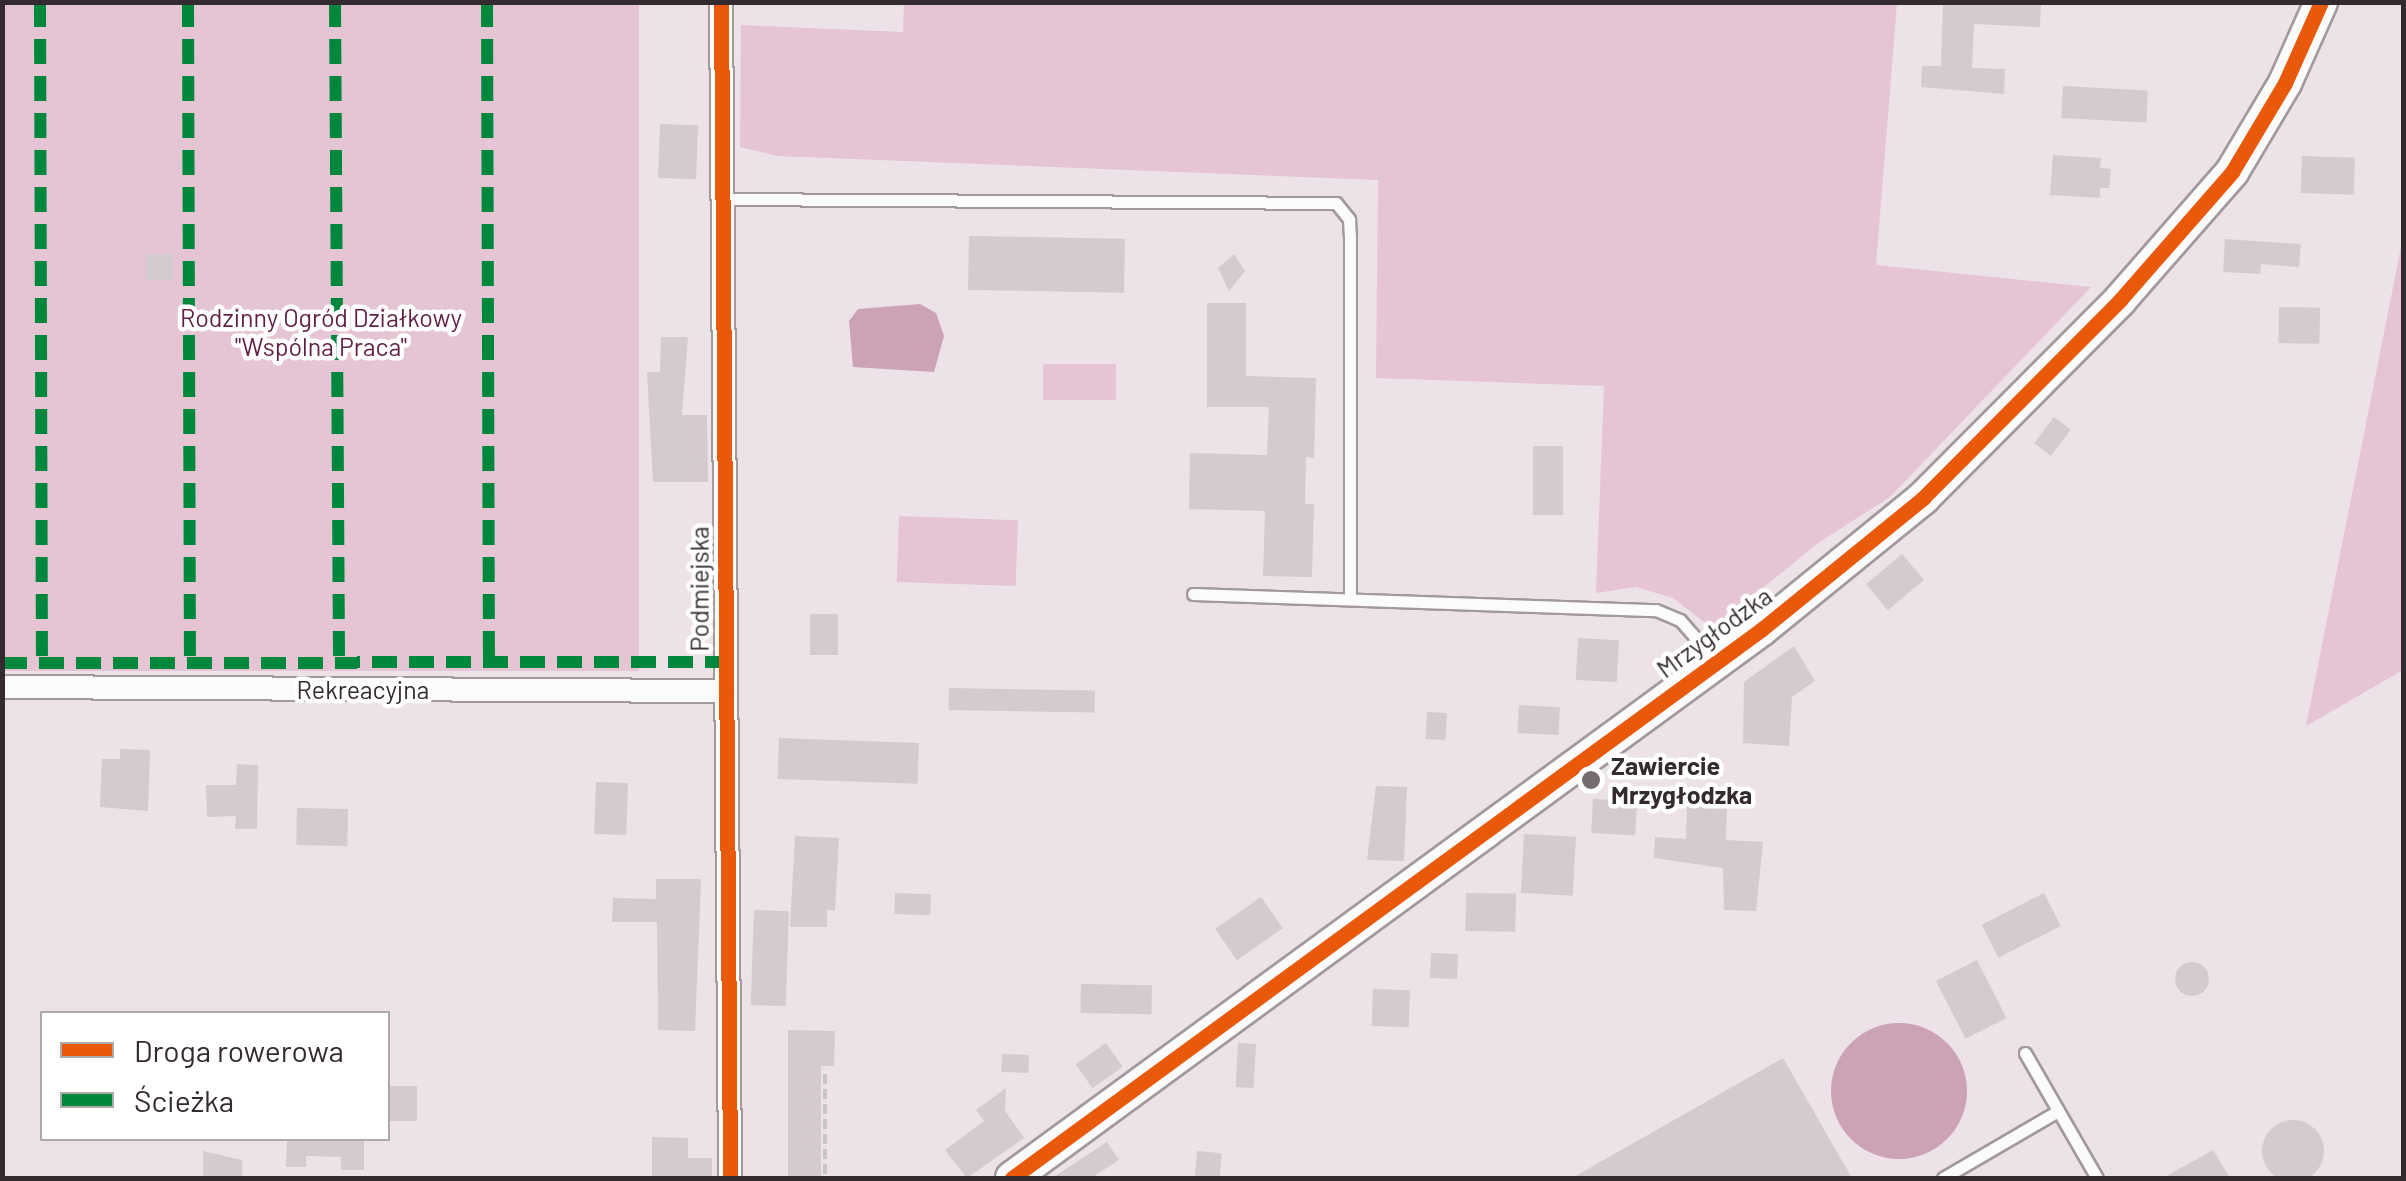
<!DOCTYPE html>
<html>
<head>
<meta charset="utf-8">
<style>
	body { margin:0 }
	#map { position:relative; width:2406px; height:1181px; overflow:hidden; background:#ede2e7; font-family:Barlow,sans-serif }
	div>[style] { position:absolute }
	.green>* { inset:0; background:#e5c4d3; transform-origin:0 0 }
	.water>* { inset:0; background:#cba2b6 }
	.round { border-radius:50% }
	.building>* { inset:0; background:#d3cbcf; transform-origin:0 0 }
	.path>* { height:4px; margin-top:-2px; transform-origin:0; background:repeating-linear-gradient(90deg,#c8c5c6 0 10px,transparent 0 15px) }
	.roads { filter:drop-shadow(2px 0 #a2999d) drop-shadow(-2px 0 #a2999d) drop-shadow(0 2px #a2999d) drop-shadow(0 -2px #a2999d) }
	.lane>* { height:11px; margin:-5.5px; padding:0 5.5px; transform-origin:5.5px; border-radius:5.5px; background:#fcfbfb }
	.street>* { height:22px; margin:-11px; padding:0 11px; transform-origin:11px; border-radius:11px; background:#fcfbfb }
	.secondary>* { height:32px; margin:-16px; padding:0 16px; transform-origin:16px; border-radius:16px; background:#fcfbfb }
	.quiet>* { height:12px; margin-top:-6px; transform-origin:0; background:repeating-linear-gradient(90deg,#00873e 0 25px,transparent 0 37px) }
	.cycleway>* { height:15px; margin:-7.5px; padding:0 7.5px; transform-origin:7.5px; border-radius:7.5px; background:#e8590c }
	.dots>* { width:28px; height:28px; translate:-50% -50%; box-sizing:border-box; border:5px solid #fff; border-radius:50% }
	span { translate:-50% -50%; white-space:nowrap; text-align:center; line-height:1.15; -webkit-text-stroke:9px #fff; paint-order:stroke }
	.park-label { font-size:25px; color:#611f45 }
	.street-label { font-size:25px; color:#332b2f }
	.poi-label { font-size:25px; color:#332b2f; font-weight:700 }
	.left { translate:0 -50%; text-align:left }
	.frame { position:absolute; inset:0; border:5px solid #332b2f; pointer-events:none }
	.legend { position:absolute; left:40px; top:1011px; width:350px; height:130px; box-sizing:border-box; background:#fff; border:2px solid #adaaac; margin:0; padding:12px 18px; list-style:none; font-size:30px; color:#332b2f }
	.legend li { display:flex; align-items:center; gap:20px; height:50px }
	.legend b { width:50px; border:2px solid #adaaac }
</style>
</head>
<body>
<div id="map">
	<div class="green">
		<i style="left:2px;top:3px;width:637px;height:668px"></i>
		<i style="clip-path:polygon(904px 3px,1897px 3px,1876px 265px,2091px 287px,1890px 497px,1818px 543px,1713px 629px,1673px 598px,1636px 587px,1596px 593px,1604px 386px,1376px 378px,1378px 180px,778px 156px,740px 147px,741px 25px,903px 32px)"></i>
		<i style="clip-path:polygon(2403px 237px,2403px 670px,2306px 726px)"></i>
		<i style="left:1116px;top:364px;width:36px;height:73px;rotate:90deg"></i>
		<i style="left:899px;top:516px;width:119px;height:66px;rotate:2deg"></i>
	</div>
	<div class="water">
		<i style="clip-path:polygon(920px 304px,936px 313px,944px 336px,934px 372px,853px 367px,849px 321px,858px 309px)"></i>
		<i class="round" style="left:1831px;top:1023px;width:136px;height:136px"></i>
	</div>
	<div class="building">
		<i style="clip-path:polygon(1943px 2px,2041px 2px,2040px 27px,1974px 24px,1972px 68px,2005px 69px,2004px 94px,1921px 87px,1922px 66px,1941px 66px)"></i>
		<i style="left:2063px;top:86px;width:85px;height:32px;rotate:3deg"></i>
		<i style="left:660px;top:124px;width:38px;height:54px;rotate:2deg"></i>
		<i style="clip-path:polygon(2053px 155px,2101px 158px,2100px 168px,2111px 169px,2109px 188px,2100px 188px,2100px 198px,2050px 195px)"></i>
		<i style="left:2302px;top:156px;width:53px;height:37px;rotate:2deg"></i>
		<i style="left:969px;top:236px;width:156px;height:54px;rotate:1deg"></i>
		<i style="clip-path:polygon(2225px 239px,2301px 244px,2299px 267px,2261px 264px,2260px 274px,2223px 272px)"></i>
		<i style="left:173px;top:254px;width:26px;height:27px;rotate:90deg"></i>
		<i style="clip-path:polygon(1234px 254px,1245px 271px,1229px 291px,1218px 268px)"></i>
		<i style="clip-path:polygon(1207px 303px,1246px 303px,1246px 376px,1316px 378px,1314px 458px,1306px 457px,1305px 504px,1314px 504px,1312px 577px,1263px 576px,1265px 511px,1189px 509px,1190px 453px,1267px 455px,1269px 407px,1207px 407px)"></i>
		<i style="left:2279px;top:307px;width:41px;height:36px;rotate:1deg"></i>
		<i style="clip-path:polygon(661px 337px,688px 337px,682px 415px,707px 415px,708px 482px,653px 482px,647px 372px,660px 372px)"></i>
		<i style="left:2054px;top:417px;width:21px;height:33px;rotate:37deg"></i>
		<i style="left:1533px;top:446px;width:30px;height:69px"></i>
		<i style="left:1902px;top:554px;width:34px;height:47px;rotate:50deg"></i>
		<i style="left:810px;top:614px;width:28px;height:41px"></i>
		<i style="left:1578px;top:638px;width:41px;height:42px;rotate:3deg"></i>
		<i style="clip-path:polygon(1794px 646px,1815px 681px,1792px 697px,1789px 746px,1743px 743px,1744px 682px)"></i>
		<i style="left:949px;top:688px;width:146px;height:22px;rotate:1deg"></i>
		<i style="left:1519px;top:705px;width:41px;height:28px;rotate:3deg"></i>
		<i style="left:1427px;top:712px;width:20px;height:27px;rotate:3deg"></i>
		<i style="left:779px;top:738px;width:140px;height:41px;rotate:2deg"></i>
		<i style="clip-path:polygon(120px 749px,150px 750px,148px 811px,100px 807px,102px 759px,120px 759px)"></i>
		<i style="clip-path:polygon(237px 764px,258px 765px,257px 829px,235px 829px,236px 816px,207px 817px,206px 785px,236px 785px)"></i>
		<i style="left:596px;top:782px;width:32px;height:52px;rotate:2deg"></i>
		<i style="clip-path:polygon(1376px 786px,1407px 787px,1404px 861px,1367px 860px)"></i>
		<i style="left:1593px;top:799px;width:44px;height:34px;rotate:3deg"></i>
		<i style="clip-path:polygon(1687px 802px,1727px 804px,1726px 840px,1763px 842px,1756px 911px,1724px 910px,1723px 868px,1654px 858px,1655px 837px,1686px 839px)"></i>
		<i style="left:297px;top:808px;width:51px;height:37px;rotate:1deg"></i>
		<i style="left:1524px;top:834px;width:52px;height:59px;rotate:3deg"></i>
		<i style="clip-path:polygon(795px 836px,839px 838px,835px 910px,827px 910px,827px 927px,790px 927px)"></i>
		<i style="clip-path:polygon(656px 879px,701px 879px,695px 1031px,658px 1030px,657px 922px,612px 922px,613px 898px,656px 899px)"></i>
		<i style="left:895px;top:893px;width:36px;height:21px;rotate:2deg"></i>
		<i style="left:1466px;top:893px;width:50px;height:38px;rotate:1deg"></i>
		<i style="left:2044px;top:893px;width:37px;height:70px;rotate:63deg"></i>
		<i style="left:1261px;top:897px;width:38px;height:56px;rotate:55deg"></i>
		<i style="left:754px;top:910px;width:35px;height:95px;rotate:2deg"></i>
		<i style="left:1431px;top:953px;width:27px;height:25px;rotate:2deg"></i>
		<i style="left:1977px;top:960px;width:65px;height:46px;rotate:63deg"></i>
		<i class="round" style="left:2175px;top:962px;width:34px;height:34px"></i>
		<i style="left:1081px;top:984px;width:71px;height:29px;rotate:1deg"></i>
		<i style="left:1373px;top:989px;width:37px;height:37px;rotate:2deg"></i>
		<i style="clip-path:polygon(788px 1030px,835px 1031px,834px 1066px,821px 1066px,821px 1178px,788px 1178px)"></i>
		<i style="left:1106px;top:1043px;width:29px;height:37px;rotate:55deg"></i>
		<i style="left:1238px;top:1043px;width:18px;height:44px;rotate:3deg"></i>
		<i style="left:1002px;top:1054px;width:27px;height:18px;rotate:2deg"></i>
		<i style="clip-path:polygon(1783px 1058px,1852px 1178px,1572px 1178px)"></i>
		<i style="left:417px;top:1086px;width:35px;height:29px;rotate:90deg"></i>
		<i style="clip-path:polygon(1006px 1088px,1005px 1111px,1024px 1138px,967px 1178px,945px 1150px,984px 1121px,976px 1110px)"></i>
		<i class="round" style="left:2262px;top:1120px;width:62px;height:62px"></i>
		<i style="clip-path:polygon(652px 1137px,688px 1138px,688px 1158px,712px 1158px,712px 1178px,652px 1178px)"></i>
		<i style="clip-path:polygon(287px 1138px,364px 1138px,364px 1170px,341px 1170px,341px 1157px,306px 1156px,306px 1167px,286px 1167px)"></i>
		<i style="clip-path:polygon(1107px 1142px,1119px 1160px,1091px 1178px,1052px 1178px)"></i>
		<i style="clip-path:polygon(2213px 1150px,2230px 1178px,2163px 1178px)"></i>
		<i style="clip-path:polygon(203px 1151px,242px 1160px,242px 1178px,203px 1178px)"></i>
		<i style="left:1197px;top:1151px;width:25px;height:27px;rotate:5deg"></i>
	</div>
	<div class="path">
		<i style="left:825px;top:1074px;width:104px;rotate:90deg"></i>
	</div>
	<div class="roads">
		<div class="lane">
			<i style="left:722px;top:199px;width:614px;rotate:0.37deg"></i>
			<i style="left:1336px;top:203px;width:21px;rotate:51deg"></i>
			<i style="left:1349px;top:219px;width:17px;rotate:87deg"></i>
			<i style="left:1350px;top:236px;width:362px;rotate:90deg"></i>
			<i style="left:1193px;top:594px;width:463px;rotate:2deg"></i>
			<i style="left:1656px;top:610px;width:26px;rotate:23deg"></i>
			<i style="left:1680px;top:620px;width:52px;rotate:48.9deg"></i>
			<i style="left:2025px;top:1053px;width:144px;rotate:60.1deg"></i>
			<i style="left:1943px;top:1178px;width:133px;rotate:-30.2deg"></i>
		</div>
		<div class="street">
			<i style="left:721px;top:2px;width:1176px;rotate:89.56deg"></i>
			<i style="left:2px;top:687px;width:722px;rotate:0.32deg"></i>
		</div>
		<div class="secondary">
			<i style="left:1012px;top:1178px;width:929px;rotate:-36.2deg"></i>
			<i style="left:1762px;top:629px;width:208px;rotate:-39.1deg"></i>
			<i style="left:1923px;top:498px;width:279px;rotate:-45.1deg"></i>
			<i style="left:2120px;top:300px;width:170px;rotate:-48.8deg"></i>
			<i style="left:2232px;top:172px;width:104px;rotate:-59.2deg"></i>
			<i style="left:2285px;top:83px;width:89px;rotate:-66deg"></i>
		</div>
	</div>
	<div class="quiet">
		<i style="left:40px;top:2px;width:661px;rotate:89.83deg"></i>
		<i style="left:188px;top:2px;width:661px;rotate:89.83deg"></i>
		<i style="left:335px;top:2px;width:660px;rotate:89.65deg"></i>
		<i style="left:487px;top:2px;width:660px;rotate:89.83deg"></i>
		<i style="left:2px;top:663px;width:722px;rotate:-0.08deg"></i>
	</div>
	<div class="cycleway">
		<i style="left:721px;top:2px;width:1176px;rotate:89.56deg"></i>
		<i style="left:1012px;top:1178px;width:929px;rotate:-36.2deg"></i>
		<i style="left:1762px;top:629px;width:208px;rotate:-39.1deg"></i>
		<i style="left:1923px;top:498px;width:279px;rotate:-45.1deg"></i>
		<i style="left:2120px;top:300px;width:170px;rotate:-48.8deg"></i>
		<i style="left:2232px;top:172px;width:104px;rotate:-59.2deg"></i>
		<i style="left:2285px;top:83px;width:89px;rotate:-66deg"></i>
	</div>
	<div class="dots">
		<i style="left:1591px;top:780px;background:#746b6f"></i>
	</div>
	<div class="park-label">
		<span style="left:321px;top:332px">Rodzinny Ogród Działkowy<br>"Wspólna Praca"</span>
	</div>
	<div class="street-label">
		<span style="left:699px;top:589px;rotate:-90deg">Podmiejska</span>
		<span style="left:1714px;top:632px;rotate:-36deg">Mrzygłodzka</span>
		<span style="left:363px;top:689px">Rekreacyjna</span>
	</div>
	<div class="poi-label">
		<span class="left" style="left:1611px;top:780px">Zawiercie<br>Mrzygłodzka</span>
	</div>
	<div class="frame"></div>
	<ul class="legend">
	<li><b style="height:12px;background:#e8590c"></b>Droga rowerowa</li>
	<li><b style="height:12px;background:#00873e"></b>Ścieżka</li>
	</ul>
</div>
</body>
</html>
